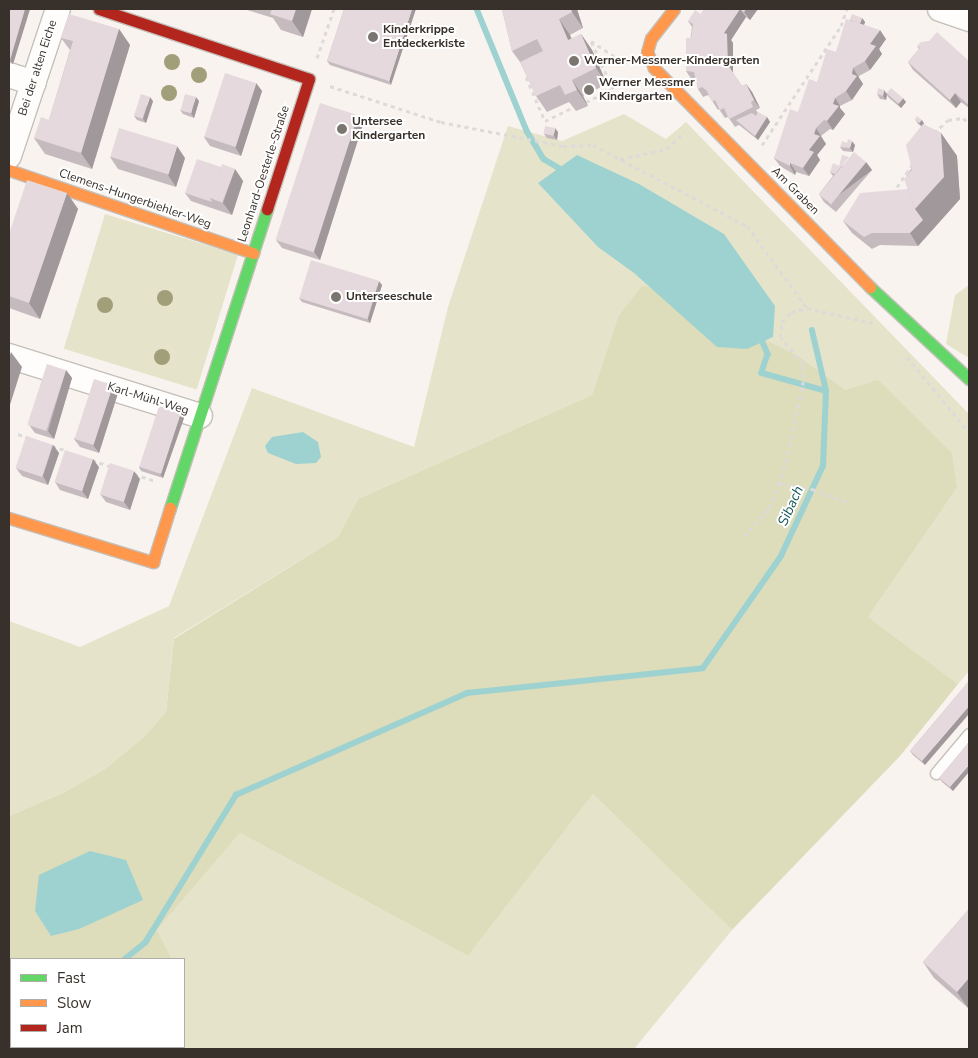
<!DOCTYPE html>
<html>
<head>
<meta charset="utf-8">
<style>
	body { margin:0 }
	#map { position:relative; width:978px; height:1058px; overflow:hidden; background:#f8f3ee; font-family:"Nunito Sans",sans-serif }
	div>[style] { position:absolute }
	.green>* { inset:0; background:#e5e4ca; transform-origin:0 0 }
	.forest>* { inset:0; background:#dddcbb }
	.water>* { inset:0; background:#9ed2d1 }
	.stream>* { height:5.5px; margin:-2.75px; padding:0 2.75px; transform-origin:2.75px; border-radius:2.75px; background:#9ed2d1 }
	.path>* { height:3px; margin-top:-1.5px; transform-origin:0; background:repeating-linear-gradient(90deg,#dddad9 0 4px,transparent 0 8px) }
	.roads { filter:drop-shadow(1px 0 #c5c0ba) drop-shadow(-1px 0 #c5c0ba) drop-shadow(0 1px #c5c0ba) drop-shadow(0 -1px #c5c0ba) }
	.lane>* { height:11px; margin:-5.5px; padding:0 5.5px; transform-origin:5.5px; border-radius:5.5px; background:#fefdfc }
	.street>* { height:24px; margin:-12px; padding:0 12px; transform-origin:12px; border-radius:12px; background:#fefdfc }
	.fast>* { height:11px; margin:-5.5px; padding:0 5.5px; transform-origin:5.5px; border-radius:5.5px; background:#63d668 }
	.slow>* { height:11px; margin:-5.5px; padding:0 5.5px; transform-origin:5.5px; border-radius:5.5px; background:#ff974d }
	.jam>* { height:11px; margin:-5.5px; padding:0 5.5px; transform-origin:5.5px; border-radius:5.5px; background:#b3261e }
	.trees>* { width:16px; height:16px; margin:-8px; border-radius:50%; background:#a19f7a }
	.wall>* { inset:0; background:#c5bbbf }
	.shaded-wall>* { inset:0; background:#a0989b; transform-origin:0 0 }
	.building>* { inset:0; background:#e5d9de; transform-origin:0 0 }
	.dots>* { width:14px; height:14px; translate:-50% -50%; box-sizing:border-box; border:2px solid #fff; border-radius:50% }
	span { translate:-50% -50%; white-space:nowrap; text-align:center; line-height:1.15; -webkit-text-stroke:4px #fff; paint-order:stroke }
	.poi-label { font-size:12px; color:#38312b; font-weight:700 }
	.left { translate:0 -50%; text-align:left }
	.street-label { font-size:12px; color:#38312b }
	.water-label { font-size:14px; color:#135556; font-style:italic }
	.frame { position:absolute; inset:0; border:10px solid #38312b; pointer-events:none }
	.legend { position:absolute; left:10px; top:958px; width:175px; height:90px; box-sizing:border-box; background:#fff; border:1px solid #afadaa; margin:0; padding:6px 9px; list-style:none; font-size:15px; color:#38312b }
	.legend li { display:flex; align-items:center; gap:10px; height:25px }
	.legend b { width:25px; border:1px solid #afadaa }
</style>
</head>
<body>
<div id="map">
	<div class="green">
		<i style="clip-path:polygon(624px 114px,666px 139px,686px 122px,969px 414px,969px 671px,958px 684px,868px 617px,957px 488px,846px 390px,798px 356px,618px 317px,592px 395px,358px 499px,338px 537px,174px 638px,166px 712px,144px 737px,105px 769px,63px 793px,9px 816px,9px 621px,80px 647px,169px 606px,252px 388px,414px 447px,448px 307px,508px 126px,562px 141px)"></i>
		<i style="left:105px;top:214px;width:139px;height:141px;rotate:17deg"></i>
		<i style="clip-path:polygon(969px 285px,969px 358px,946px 344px,955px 295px)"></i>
		<i style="clip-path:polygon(593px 794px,732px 930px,634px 1049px,173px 1049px,184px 1047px,184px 959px,172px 959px,157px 930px,240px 833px,468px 956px)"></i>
	</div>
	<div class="forest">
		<i style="clip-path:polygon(642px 286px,658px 287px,798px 356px,846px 390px,878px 380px,952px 453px,957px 488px,868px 617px,958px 684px,900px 756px,732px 930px,593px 794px,468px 956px,240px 833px,157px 930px,172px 959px,11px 959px,9px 1014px,9px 816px,63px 793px,105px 769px,144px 737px,166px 712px,174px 639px,338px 537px,358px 499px,592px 395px,618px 317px)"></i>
		<i style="clip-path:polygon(31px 1047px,174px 1047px,30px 1049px)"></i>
	</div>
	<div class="water">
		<i style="clip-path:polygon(577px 155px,639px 184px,724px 234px,775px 306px,773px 337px,747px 349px,717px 347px,634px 273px,598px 247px,538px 183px)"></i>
		<i style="clip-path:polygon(303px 432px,318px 442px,321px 457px,316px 463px,296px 464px,268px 453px,265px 446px,272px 437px)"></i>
		<i style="clip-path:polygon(90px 851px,126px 860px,143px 900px,79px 929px,51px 936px,35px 911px,39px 875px)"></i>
	</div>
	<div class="stream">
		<i style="left:477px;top:9px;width:132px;rotate:67.7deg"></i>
		<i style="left:527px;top:131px;width:33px;rotate:59deg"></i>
		<i style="left:544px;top:159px;width:23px;rotate:31deg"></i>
		<i style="left:760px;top:336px;width:20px;rotate:66deg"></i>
		<i style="left:768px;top:354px;width:20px;rotate:108deg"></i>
		<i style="left:762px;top:373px;width:66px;rotate:15.7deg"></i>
		<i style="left:125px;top:959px;width:26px;rotate:-39deg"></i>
		<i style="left:145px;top:943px;width:174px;rotate:-58.4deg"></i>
		<i style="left:236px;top:795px;width:253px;rotate:-23.8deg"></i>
		<i style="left:467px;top:693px;width:237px;rotate:-6deg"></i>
		<i style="left:703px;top:668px;width:136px;rotate:-55.1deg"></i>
		<i style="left:781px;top:556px;width:99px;rotate:-65deg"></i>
		<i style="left:823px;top:466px;width:75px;rotate:-87.7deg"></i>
		<i style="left:826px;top:391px;width:62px;rotate:-103.1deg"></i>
		<i style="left:9px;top:998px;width:2px;rotate:-27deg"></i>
	</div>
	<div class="path">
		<i style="left:591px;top:41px;width:42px;rotate:33.3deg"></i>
		<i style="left:317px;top:58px;width:52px;rotate:-70.9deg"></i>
		<i style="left:526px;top:77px;width:48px;rotate:66.6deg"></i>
		<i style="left:545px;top:121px;width:32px;rotate:-26deg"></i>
		<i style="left:330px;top:86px;width:117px;rotate:18deg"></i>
		<i style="left:441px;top:122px;width:124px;rotate:11.1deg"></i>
		<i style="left:563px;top:146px;width:30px;rotate:-2deg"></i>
		<i style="left:593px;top:145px;width:174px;rotate:27.7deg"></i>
		<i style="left:747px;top:226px;width:102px;rotate:53.8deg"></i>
		<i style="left:807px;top:308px;width:67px;rotate:13deg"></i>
		<i style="left:586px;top:102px;width:30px;rotate:-26deg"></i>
		<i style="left:613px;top:89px;width:53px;rotate:-114.6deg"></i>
		<i style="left:934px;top:133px;width:19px;rotate:-43deg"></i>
		<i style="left:948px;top:120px;width:15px;rotate:-8deg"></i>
		<i style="left:963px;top:118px;width:8px;rotate:40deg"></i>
		<i style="left:762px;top:145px;width:143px;rotate:-56.4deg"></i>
		<i style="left:841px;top:26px;width:18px;rotate:-71deg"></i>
		<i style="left:620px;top:159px;width:48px;rotate:-12deg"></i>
		<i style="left:667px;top:149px;width:25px;rotate:-45deg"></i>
		<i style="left:897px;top:187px;width:29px;rotate:-56deg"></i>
		<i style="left:907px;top:357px;width:97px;rotate:50.4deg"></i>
		<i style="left:18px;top:434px;width:12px;rotate:20deg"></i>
		<i style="left:52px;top:446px;width:16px;rotate:18deg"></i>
		<i style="left:92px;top:460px;width:21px;rotate:19deg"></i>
		<i style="left:134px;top:474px;width:22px;rotate:18deg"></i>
		<i style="left:779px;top:483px;width:34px;rotate:10deg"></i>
		<i style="left:812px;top:489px;width:40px;rotate:20.2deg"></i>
		<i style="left:744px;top:536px;width:38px;rotate:-47deg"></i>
		<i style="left:770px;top:508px;width:49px;rotate:-70.8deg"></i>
		<i style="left:786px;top:462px;width:79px;rotate:-77.6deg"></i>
		<i style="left:803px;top:385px;width:21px;rotate:-90deg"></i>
		<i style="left:803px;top:364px;width:35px;rotate:-130deg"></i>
		<i style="left:780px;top:337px;width:15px;rotate:-82deg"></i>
		<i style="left:782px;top:322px;width:13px;rotate:-48deg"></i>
		<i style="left:791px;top:312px;width:16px;rotate:-14deg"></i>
	</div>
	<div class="roads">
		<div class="lane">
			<i style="left:936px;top:773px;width:51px;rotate:-49.8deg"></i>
		</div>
		<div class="street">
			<i style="left:940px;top:9px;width:31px;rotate:19deg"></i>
			<i style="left:9px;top:75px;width:26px;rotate:18deg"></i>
			<i style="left:9px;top:156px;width:155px;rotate:-71.6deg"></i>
			<i style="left:9px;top:356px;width:200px;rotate:17.4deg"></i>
		</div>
		<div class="fast">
			<i style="left:870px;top:287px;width:135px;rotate:42.9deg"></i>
			<i style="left:170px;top:508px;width:314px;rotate:-72deg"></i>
		</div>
		<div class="slow">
			<i style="left:674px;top:9px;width:37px;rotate:128deg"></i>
			<i style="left:651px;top:38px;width:15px;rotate:106deg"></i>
			<i style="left:647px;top:52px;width:17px;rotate:66deg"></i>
			<i style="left:654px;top:68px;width:308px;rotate:45.4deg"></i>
			<i style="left:9px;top:170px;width:258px;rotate:18.8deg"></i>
			<i style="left:9px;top:518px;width:151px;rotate:17deg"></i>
			<i style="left:153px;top:562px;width:57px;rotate:-72.5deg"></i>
		</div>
		<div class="jam">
			<i style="left:99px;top:9px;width:221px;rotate:18.4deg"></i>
			<i style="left:309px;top:79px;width:137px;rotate:107.9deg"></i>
		</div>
	</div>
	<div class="trees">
		<i style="left:172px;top:62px"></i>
		<i style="left:199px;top:75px"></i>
		<i style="left:169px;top:93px"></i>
		<i style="left:165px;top:298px"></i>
		<i style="left:105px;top:305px"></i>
		<i style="left:162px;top:357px"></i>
	</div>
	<div class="wall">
		<i style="clip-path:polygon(9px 9px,30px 9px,13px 64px,9px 62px)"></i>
		<i style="clip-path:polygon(244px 9px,312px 9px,303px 37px,281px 30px,273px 18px)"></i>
		<i style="clip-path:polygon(344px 9px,391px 85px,330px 65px,327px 61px)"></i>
		<i style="clip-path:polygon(502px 9px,577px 9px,583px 28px,570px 35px,571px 39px,581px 34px,592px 50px,607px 84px,583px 96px,588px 106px,576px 111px,569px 102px,547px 112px,536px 96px,520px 62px,512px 51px)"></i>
		<i style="clip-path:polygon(704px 9px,758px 9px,750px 20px,746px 17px,731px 40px,733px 43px,733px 73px,742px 86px,746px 84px,752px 92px,760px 108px,756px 110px,758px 113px,767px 117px,770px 122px,758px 140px,739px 125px,735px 127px,728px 117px,725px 118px,719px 109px,718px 110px,709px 96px,708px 95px,703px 97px,698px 89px,696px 80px,692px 80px,686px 71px,692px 27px,688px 21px,701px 14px)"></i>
		<i style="clip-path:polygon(862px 18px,865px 22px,864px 25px,886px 39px,879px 49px,882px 54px,870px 70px,859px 76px,859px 78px,863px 84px,852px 100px,840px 106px,840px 108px,845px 114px,833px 130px,830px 129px,821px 136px,821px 137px,826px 144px,817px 155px,820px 160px,809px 176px,796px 172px,795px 175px,780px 166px,774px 158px,798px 112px,836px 52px,850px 20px)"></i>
		<i style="clip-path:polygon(119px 29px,130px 45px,92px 169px,45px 154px,34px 138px,49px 120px,70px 50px,61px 38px)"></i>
		<i style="clip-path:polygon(917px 46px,969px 61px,969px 108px,961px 102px,956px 108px,913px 70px,908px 62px,919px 49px)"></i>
		<i style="clip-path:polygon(256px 83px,262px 91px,241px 156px,210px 146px,204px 137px)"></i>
		<i style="clip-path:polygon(887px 93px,906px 102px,901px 108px,889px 98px,887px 95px,886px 100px,880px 99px,877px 94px)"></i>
		<i style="clip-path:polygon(153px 101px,146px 123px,137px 120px,134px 116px)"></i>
		<i style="clip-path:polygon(199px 101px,194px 118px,183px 114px,180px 110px)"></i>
		<i style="clip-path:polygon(915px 119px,922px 120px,924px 124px,924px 125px,941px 133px,957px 156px,960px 199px,918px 246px,880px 245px,872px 249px,852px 233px,843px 221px,908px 189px,907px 176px,905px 174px,911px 170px,921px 126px,918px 124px)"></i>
		<i style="clip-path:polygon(363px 124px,320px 260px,282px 248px,276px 240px)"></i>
		<i style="clip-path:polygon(558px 132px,557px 140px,547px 138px,544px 134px)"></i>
		<i style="clip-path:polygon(855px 145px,853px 152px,843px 151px,840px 147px)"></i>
		<i style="clip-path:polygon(110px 157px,185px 158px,176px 187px,118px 169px)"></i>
		<i style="clip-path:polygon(866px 162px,872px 170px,836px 212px,824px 202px,819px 194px,833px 176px,830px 172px,839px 166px)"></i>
		<i style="clip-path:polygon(221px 167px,235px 169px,243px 181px,232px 215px,191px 201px,185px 193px)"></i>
		<i style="clip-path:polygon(67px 193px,78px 209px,40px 319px,9px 308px,9px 234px)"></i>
		<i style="clip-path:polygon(382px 285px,370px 323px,302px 302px,299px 298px)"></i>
		<i style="clip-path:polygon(66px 370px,72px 378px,54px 439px,35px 433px,29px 425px)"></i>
		<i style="clip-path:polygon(113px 385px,118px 393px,99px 453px,80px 447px,74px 439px)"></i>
		<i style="clip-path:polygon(181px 413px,184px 418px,163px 478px,141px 471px,139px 467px)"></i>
		<i style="clip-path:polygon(53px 445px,59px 453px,48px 485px,22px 476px,16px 468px)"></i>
		<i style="clip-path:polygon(99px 467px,88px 499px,60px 490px,55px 482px)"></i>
		<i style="clip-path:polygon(140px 479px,130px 510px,106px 502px,100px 494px)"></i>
		<i style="clip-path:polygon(969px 681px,925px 765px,913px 755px,910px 751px)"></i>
		<i style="clip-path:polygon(969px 742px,953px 791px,942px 782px,939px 778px)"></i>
		<i style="clip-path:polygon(969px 909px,969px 1006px,968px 1008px,934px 978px,923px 962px)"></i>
	</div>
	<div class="shaded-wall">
		<i style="clip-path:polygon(25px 9px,30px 9px,13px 64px,10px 60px)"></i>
		<i style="clip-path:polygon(296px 9px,312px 9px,303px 37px,292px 21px)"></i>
		<i style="clip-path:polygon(412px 9px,416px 9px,391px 85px,389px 81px)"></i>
		<i style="clip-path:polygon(571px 9px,577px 9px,583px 28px,572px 12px)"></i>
		<i style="clip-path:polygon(740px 9px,746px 17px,731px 40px,733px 43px,733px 73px,728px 65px,724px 33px)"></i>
		<i style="clip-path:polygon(746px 9px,758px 9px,750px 20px,744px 12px)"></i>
		<i style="clip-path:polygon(862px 18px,865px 22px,862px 31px,859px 26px)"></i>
		<i style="clip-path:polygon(559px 19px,570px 35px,579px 56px,568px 40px)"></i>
		<i style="clip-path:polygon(119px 29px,130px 45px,92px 169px,81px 153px)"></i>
		<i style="clip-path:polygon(880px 30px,886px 39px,879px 49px,882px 54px,870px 70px,865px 61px,870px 44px)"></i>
		<i style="clip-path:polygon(581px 34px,592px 50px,607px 84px,596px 68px)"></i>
		<i style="clip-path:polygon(853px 68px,863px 84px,852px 100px,846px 91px)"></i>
		<i style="clip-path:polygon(572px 80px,583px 96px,588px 106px,577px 90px)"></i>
		<i style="clip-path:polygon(256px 83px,262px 91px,241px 156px,235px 147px)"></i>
		<i style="clip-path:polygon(746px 84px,752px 92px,760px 108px,754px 100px)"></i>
		<i style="clip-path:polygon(884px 90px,887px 94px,886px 100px,883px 96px)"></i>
		<i style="clip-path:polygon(955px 93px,961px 102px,956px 108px,950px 100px)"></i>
		<i style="clip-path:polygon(150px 97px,153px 101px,146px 123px,143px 119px)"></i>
		<i style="clip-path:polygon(196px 97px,199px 101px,194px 118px,191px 113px)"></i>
		<i style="clip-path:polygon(835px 98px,840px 106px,840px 108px,845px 114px,833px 130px,827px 121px)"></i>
		<i style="clip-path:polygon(903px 98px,906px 102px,901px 108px,898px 104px)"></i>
		<i style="clip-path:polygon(358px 115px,363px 124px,320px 260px,314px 252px)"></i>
		<i style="clip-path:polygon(767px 117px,770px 122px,758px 140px,755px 136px)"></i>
		<i style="clip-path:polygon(922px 120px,924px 124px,922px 127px,919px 123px)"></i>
		<i style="clip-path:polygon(555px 128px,558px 132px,557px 140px,554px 136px)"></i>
		<i style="clip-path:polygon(816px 128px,826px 144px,817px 155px,820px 160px,809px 176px,803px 168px)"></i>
		<i style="clip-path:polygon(941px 133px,957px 156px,960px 199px,918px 246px,910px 233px,915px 209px)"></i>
		<i style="clip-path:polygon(852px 141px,855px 145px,853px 152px,850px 148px)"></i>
		<i style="clip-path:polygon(177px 146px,185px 158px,176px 187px,168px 175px)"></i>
		<i style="left:866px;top:162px;width:10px;height:55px;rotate:53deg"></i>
		<i style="clip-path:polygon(790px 163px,796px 172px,795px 175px,790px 166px)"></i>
		<i style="clip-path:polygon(235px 169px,243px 181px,232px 215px,223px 203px)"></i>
		<i style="clip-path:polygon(67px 193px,78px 209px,40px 319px,29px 303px)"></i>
		<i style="clip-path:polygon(379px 281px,382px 285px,370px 323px,368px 319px)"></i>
		<i style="clip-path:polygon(11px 352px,22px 367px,9px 408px,9px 358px)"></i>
		<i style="clip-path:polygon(66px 370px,72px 378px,54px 439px,48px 431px)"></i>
		<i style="clip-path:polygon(113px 385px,118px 393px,99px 453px,93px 445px)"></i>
		<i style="clip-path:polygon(181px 413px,184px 418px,163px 478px,160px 474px)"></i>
		<i style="clip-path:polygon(53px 445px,59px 453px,48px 485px,43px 476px)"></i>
		<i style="clip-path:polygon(93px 459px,99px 467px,88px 499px,82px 491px)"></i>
		<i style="clip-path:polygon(134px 471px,140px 479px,130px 510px,124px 502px)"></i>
		<i style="clip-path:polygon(969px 706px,969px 714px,925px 765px,922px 761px)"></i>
		<i style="clip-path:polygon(969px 765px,969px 772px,953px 791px,950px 787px)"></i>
		<i style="clip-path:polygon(969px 978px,969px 1006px,968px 1008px,957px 992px)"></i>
	</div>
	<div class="building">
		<i style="clip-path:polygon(9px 9px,25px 9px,10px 60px,9px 59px)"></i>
		<i style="clip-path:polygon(272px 9px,296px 9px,292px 21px,270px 14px)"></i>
		<i style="clip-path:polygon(344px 9px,412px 9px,389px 81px,327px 61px)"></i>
		<i style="clip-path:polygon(502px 9px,571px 9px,572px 12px,559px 19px,568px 40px,581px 34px,596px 68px,572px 80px,577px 90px,565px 95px,560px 85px,536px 96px,520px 62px,543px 51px,537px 39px,512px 51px)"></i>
		<i style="clip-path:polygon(704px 9px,746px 9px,744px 12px,740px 9px,724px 33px,727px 34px,728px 65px,742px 86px,746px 84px,754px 100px,751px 102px,753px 107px,729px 119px,724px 108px,720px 110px,715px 100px,712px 102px,707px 91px,702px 87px,698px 89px,694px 72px,686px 71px,686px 38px,691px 38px,693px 24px,688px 21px,695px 10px,701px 14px)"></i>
		<i style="clip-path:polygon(69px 14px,119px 29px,81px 153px,34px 138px,41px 117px,49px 120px,73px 41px,61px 38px)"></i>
		<i style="left:852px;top:14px;width:11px;height:6px;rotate:22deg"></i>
		<i style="clip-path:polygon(846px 19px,880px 30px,870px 44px,876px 46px,865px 61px,853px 68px,852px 74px,857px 76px,846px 91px,835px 98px,833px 104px,839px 106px,827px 121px,824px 120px,816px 128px,814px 134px,820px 136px,809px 150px,814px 152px,803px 168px,790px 163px,790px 166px,774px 158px,790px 109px,798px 112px,809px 79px,817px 82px,827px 49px,836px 52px)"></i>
		<i style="clip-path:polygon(937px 32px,969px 61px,969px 105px,955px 93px,950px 100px,908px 62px,920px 48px,917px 46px,921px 42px,929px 41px)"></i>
		<i style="left:225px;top:73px;width:33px;height:67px;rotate:18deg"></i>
		<i style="clip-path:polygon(878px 88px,884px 90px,883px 96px,877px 94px)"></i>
		<i style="left:891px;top:88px;width:16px;height:7px;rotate:40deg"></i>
		<i style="left:141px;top:94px;width:9px;height:23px;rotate:18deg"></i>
		<i style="left:185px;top:94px;width:11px;height:17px;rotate:15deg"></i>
		<i style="left:320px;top:103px;width:40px;height:144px;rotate:18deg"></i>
		<i style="clip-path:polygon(758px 112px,767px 117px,755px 136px,736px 120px,752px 113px,756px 116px)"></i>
		<i style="clip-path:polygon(917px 116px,922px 120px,919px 123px,915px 119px)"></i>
		<i style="clip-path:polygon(923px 124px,941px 133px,944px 177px,915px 209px,904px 179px,912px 170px,906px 145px)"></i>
		<i style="left:545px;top:126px;width:10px;height:8px;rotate:11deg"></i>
		<i style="left:119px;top:128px;width:61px;height:30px;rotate:17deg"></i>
		<i style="clip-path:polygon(848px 139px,852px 141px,850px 148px,840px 147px,842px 141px,847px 143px)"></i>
		<i style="left:854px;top:152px;width:16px;height:55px;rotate:40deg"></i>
		<i style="clip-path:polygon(842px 155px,849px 157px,835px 174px,830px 172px,833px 163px,839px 166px)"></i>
		<i style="clip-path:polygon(197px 159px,221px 167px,210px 198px,212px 202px,185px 193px)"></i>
		<i style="left:222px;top:164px;width:14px;height:36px;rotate:21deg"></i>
		<i style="clip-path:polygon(910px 169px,911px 170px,907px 176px,905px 174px)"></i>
		<i style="clip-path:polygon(27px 180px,67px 193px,29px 303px,9px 296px,9px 234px)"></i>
		<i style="clip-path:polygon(908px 189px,915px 209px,923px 220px,910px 233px,872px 233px,864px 237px,843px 221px,860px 193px)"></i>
		<i style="left:311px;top:260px;width:71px;height:40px;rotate:17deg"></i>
		<i style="left:47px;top:364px;width:20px;height:64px;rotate:18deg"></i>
		<i style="left:94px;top:379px;width:20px;height:63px;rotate:18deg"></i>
		<i style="left:159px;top:406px;width:23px;height:64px;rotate:18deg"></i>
		<i style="left:26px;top:436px;width:28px;height:34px;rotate:18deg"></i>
		<i style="left:65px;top:450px;width:29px;height:34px;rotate:18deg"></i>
		<i style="left:110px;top:463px;width:25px;height:33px;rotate:18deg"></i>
		<i style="clip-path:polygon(969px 681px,969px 706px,922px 761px,910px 751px)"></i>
		<i style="clip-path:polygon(969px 742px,969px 765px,950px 787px,939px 778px)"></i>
		<i style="clip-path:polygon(969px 909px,969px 978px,957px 992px,923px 962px)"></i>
	</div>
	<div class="dots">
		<i style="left:373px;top:37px;background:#7b756f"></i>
		<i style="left:574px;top:61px;background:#7b756f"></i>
		<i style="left:589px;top:90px;background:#7b756f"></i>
		<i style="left:342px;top:129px;background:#7b756f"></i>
		<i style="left:336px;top:297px;background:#7b756f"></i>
	</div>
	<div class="poi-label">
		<span class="left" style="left:383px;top:37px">Kinderkrippe<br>Entdeckerkiste</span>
		<span class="left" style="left:584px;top:61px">Werner-Messmer-Kindergarten</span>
		<span class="left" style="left:599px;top:90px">Werner Messmer<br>Kindergarten</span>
		<span class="left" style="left:352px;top:129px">Untersee<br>Kindergarten</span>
		<span class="left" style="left:346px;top:297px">Unterseeschule</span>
	</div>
	<div class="street-label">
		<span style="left:38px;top:68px;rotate:-72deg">Bei der alten Eiche</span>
		<span style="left:264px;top:174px;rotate:-72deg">Leonhard-Oesterle-Straße</span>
		<span style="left:795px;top:191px;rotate:45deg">Am Graben</span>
		<span style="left:135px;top:199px;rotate:19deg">Clemens-Hungerbiehler-Weg</span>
		<span style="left:148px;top:399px;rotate:17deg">Karl-Mühl-Weg</span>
	</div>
	<div class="water-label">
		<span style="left:791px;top:506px;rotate:-66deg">Sibach</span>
	</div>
	<div class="frame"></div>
	<ul class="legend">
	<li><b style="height:6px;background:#63d668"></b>Fast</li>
	<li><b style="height:6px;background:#ff974d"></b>Slow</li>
	<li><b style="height:6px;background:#b3261e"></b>Jam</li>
	</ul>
</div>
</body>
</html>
